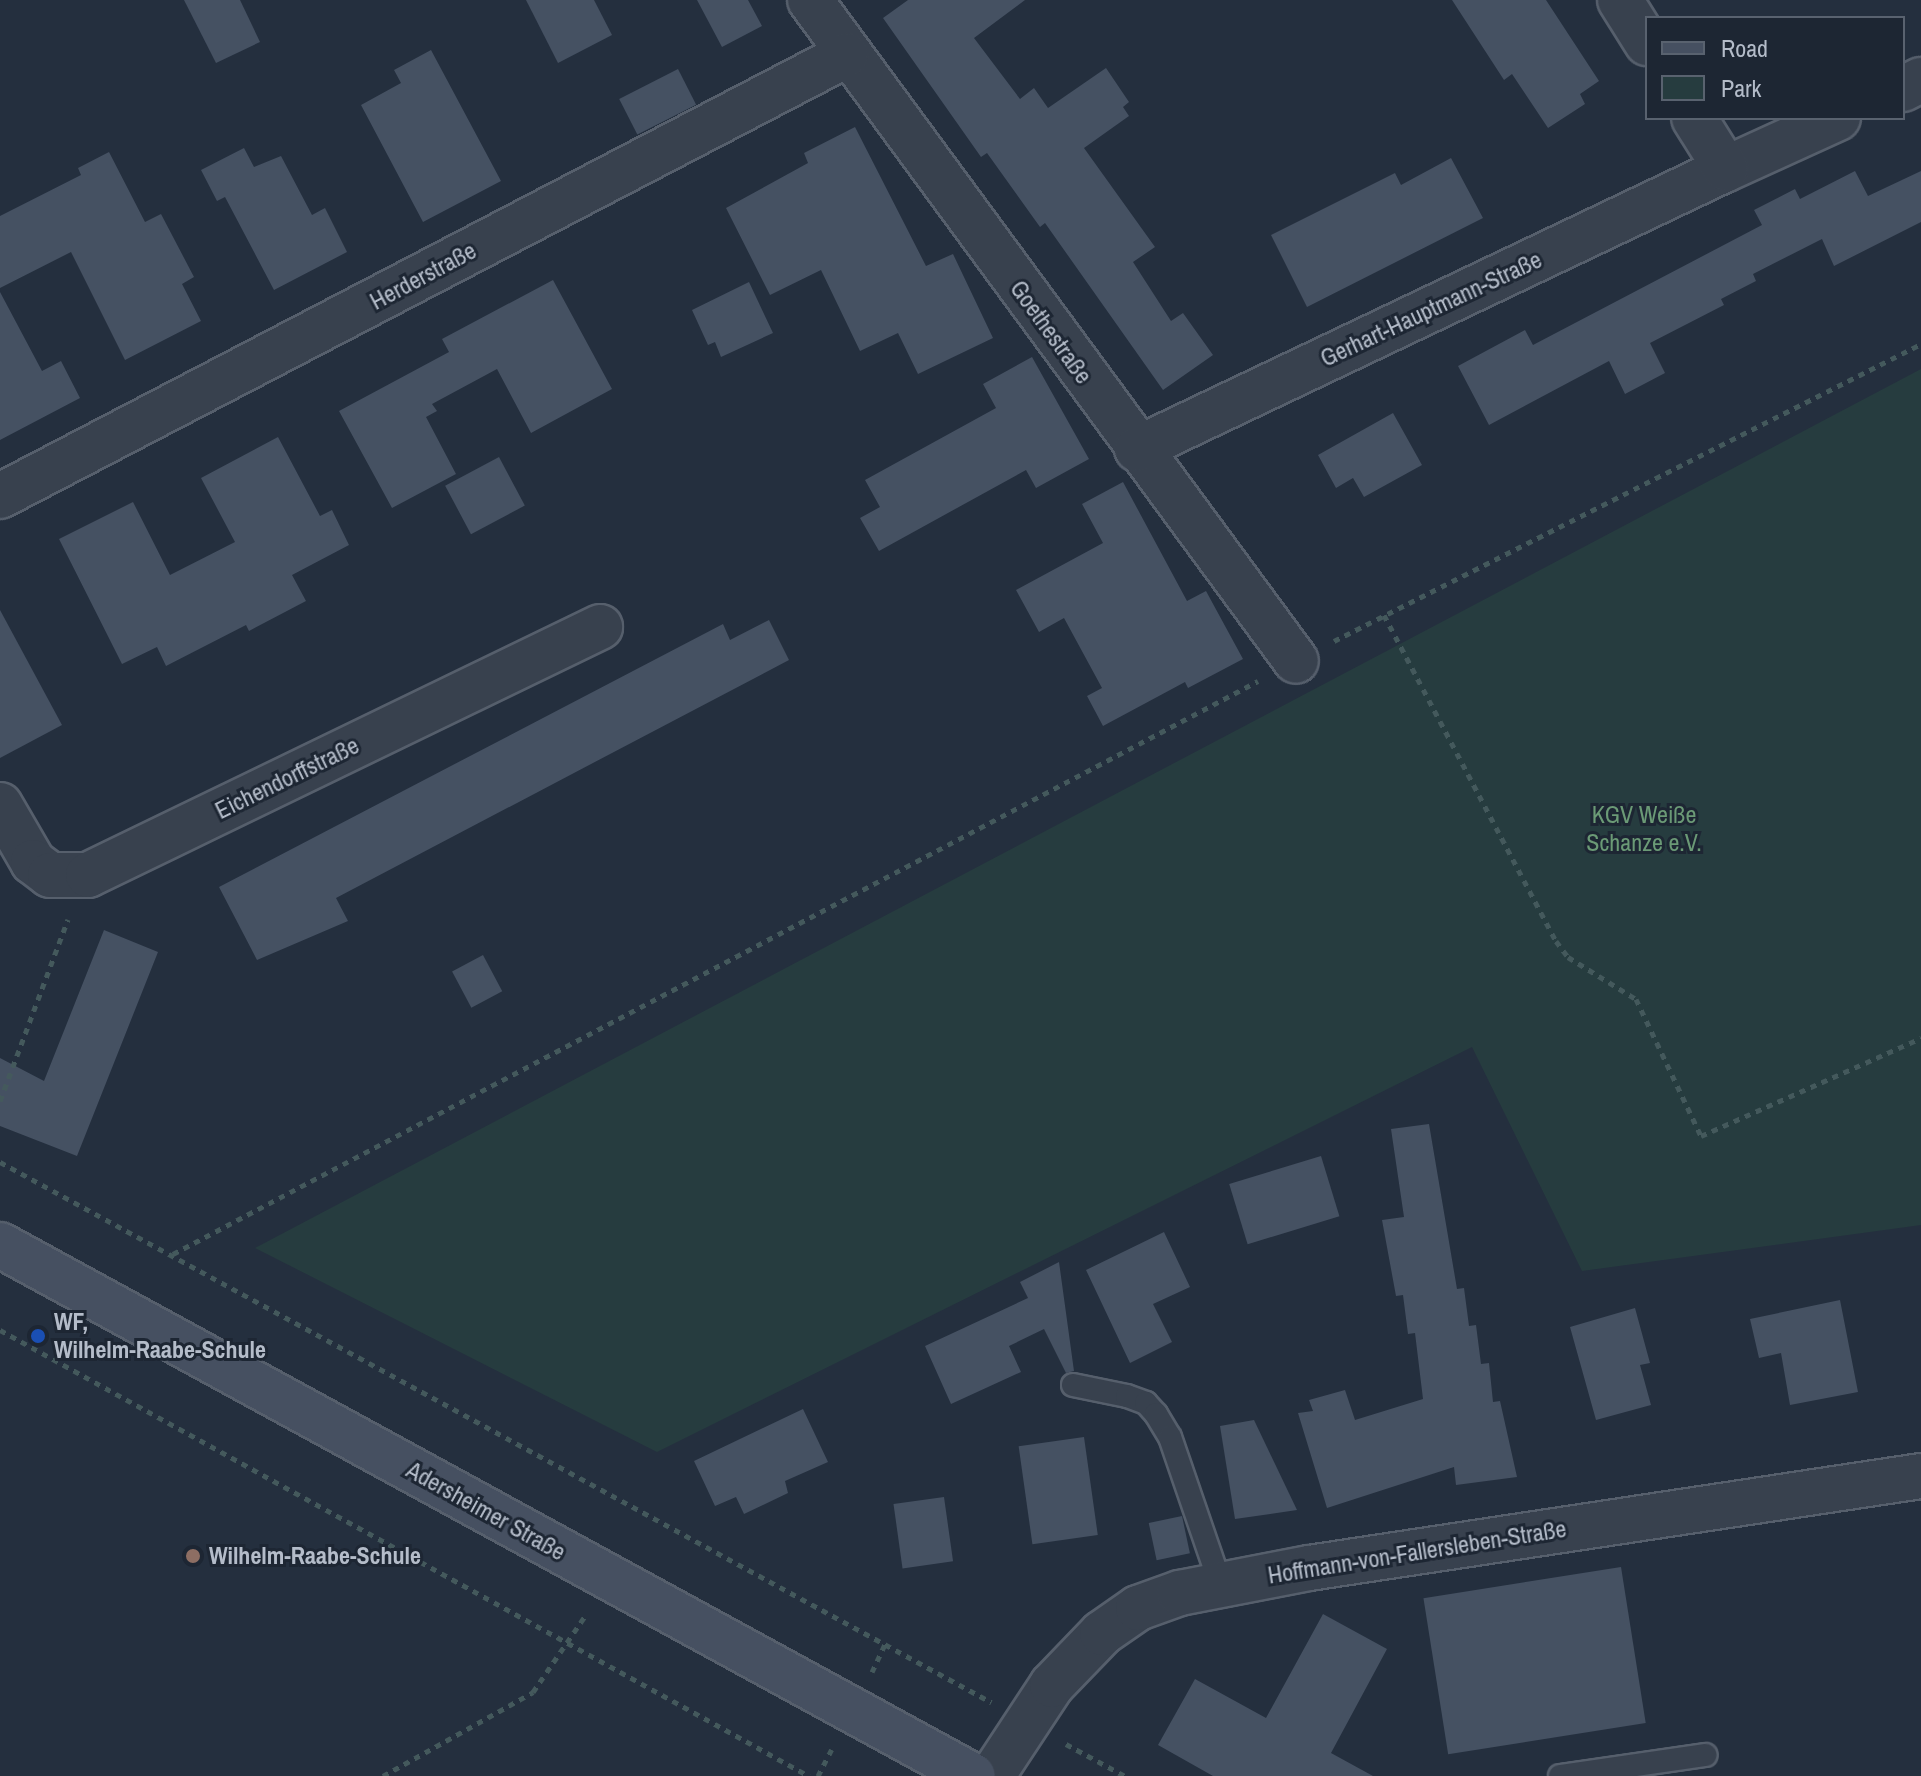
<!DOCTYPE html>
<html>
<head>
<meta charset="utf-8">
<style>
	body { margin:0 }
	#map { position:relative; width:1921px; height:1776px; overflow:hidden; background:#242f3e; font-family:"Archivo Narrow",sans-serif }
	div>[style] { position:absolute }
	.green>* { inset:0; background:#263c3f }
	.building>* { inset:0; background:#455162; transform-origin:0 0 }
	.path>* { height:5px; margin-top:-2.5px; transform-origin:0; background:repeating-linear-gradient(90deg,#44595c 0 6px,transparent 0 12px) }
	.roads { filter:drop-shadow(2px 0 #565f6c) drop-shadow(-2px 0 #565f6c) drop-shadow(0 2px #565f6c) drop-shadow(0 -2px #565f6c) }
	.service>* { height:22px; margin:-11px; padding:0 11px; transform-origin:11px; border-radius:11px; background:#38414e }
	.minor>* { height:44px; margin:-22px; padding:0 22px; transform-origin:22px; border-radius:22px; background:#38414e }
	.secondary>* { height:44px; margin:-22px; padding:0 22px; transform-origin:22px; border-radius:22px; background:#465061 }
	.dots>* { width:22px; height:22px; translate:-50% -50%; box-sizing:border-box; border:4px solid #1d2633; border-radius:50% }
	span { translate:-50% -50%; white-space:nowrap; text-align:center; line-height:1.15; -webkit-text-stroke:6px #1d2633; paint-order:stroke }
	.street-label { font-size:24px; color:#b4bcc9 }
	.park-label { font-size:24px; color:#6b9a76 }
	.poi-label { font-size:24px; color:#b4bcc9; font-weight:700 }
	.left { translate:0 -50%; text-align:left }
	.legend { position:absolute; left:1645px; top:16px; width:260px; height:104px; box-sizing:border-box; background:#1d2633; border:2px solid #59626f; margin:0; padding:10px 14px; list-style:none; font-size:24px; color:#b4bcc9 }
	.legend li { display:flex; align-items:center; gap:16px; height:40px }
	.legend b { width:40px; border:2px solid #59626f }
</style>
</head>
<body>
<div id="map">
	<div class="green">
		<i style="clip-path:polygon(1921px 369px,1921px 1225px,1582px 1271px,1472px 1047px,657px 1452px,255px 1248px)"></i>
	</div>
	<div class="building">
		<i style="clip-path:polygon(184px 0,240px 0,260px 42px,216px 63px)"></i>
		<i style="clip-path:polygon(526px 0,594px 0,612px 35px,558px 63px)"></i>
		<i style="clip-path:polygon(697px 0,748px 0,762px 26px,722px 47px)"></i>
		<i style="clip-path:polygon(908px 0,1025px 0,974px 38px,1020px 99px,1034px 88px,1048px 108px,1106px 68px,1129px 102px,1123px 107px,1129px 116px,1084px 148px,1155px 247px,1133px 262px,1171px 321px,1183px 313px,1213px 355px,1163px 390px,1045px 223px,1040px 227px,987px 153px,981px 157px,883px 18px)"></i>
		<i style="clip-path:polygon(1452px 0,1546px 0,1599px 81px,1580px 94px,1585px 104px,1548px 128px,1512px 74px,1504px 80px)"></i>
		<i style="clip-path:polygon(431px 50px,501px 181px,423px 222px,361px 105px,401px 83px,394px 70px)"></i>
		<i style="left:678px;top:69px;width:40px;height:66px;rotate:63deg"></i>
		<i style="clip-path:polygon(855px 127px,926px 266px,953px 254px,993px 338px,918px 374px,898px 333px,860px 351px,821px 270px,770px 295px,726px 208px,808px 163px,804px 153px)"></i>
		<i style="clip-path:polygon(244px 148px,254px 167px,281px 156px,312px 215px,325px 208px,347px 252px,274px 290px,225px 197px,217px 201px,201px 170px)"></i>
		<i style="clip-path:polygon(109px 152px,145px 222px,161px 214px,194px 277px,182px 284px,201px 321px,125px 360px,71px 252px,0 288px,0 216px,81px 175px,78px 168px)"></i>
		<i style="clip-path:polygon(1451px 158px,1483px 218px,1307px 307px,1271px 235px,1395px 173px,1401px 185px)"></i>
		<i style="clip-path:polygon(1855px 171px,1868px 196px,1921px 171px,1921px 222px,1834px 266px,1822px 239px,1753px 274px,1756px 281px,1721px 299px,1724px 305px,1650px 343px,1665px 373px,1625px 394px,1609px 361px,1489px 425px,1458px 366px,1525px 330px,1533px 345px,1762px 225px,1754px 210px,1795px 189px,1800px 199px)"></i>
		<i style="clip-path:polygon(553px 280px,612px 389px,531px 433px,497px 369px,432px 404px,437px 411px,426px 417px,456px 474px,392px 508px,339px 411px,449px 352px,442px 339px)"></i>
		<i style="clip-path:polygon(749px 282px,773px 333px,721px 357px,715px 342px,708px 345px,692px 310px)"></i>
		<i style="clip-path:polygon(0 292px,42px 371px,61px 361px,80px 398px,0 440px)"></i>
		<i style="clip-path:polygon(1032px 357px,1089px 459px,1036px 488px,1026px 470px,879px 551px,860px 518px,880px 507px,865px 480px,996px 408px,983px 384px)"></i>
		<i style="clip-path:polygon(1393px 413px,1422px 465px,1364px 497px,1353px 478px,1336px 488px,1318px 455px)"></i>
		<i style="clip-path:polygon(278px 437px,320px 516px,332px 510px,349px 545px,292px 575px,306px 601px,249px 631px,246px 625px,166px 666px,157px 647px,122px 664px,59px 539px,133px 502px,170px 575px,235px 542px,201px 478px)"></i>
		<i style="left:499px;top:457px;width:55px;height:61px;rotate:62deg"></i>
		<i style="clip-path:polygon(1123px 482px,1187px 601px,1206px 591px,1243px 659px,1188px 688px,1185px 682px,1103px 726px,1087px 696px,1102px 688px,1064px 618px,1039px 632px,1016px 590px,1103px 543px,1082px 504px)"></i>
		<i style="clip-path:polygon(0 610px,62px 725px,0 758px)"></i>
		<i style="clip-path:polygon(769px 620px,789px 660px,336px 898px,348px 921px,257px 960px,219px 887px,723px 624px,730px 640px)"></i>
		<i style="clip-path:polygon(104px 930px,158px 952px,77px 1156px,0 1126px,0 1058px,44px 1081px)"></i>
		<i style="left:483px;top:955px;width:41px;height:35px;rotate:62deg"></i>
		<i style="clip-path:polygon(1429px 1124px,1457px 1289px,1464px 1288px,1469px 1326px,1476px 1325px,1481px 1364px,1489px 1363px,1493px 1402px,1500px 1401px,1517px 1477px,1456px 1485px,1454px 1467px,1327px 1508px,1298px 1413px,1313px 1411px,1309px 1400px,1345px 1390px,1355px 1420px,1423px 1399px,1415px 1333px,1408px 1334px,1403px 1295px,1396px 1296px,1382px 1220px,1404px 1217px,1391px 1129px)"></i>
		<i style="left:1321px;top:1156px;width:63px;height:96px;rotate:73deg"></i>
		<i style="clip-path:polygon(1164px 1232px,1190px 1287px,1153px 1304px,1172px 1342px,1130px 1363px,1086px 1270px)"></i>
		<i style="clip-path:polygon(1059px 1262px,1074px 1371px,1066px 1373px,1044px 1329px,1009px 1346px,1021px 1372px,951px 1404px,925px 1346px,1028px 1298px,1020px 1282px)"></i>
		<i style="clip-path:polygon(1840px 1300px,1858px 1392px,1790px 1405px,1781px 1353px,1759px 1358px,1750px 1319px)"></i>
		<i style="clip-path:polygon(1635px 1308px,1650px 1363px,1640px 1365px,1651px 1405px,1596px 1420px,1570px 1327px)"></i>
		<i style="clip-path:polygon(803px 1409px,828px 1462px,785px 1481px,788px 1493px,744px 1514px,736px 1497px,715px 1506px,694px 1461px)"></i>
		<i style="clip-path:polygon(1254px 1420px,1297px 1510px,1235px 1519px,1220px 1426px)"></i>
		<i style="left:1084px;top:1437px;width:99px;height:66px;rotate:82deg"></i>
		<i style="left:944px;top:1497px;width:65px;height:51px;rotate:82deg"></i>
		<i style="left:1182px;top:1516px;width:38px;height:34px;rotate:78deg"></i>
		<i style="left:1621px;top:1567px;width:158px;height:200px;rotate:81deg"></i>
		<i style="clip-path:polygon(1323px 1614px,1387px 1649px,1331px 1753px,1373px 1776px,1213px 1776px,1158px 1745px,1195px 1679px,1266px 1718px)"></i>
	</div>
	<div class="path">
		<i style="left:1384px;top:615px;width:369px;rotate:62.2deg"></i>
		<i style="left:1556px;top:941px;width:20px;rotate:53deg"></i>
		<i style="left:1568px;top:957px;width:80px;rotate:31.7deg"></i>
		<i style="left:1636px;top:999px;width:152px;rotate:64.6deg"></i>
		<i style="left:1701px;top:1136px;width:241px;rotate:-24deg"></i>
		<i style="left:1334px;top:641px;width:658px;rotate:-26.84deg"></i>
		<i style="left:0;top:1101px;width:194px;rotate:-69.5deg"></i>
		<i style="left:0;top:1162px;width:1129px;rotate:28.59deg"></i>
		<i style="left:173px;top:1254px;width:1227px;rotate:-27.84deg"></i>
		<i style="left:0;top:1330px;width:924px;rotate:28.87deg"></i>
		<i style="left:872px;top:1672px;width:31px;rotate:-65deg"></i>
		<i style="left:1066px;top:1744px;width:67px;rotate:28.5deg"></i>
		<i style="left:383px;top:1776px;width:172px;rotate:-29.2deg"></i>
		<i style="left:533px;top:1692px;width:92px;rotate:-55.6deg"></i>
		<i style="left:818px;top:1776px;width:30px;rotate:-63deg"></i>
	</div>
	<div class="roads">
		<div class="service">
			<i style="left:1073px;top:1385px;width:55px;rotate:11.5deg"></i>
			<i style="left:1127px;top:1396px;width:20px;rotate:20deg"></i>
			<i style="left:1146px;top:1403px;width:15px;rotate:48deg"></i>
			<i style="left:1156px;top:1414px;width:27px;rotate:59deg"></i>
			<i style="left:1170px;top:1437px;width:154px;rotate:71.1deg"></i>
			<i style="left:1560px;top:1776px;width:147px;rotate:-8.2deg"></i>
		</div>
		<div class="minor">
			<i style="left:810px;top:0;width:820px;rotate:53.67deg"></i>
			<i style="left:1620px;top:0;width:51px;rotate:57.9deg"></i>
			<i style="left:1903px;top:89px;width:20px;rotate:-27deg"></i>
			<i style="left:1726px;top:169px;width:123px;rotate:-24.5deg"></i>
			<i style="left:1137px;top:449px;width:652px;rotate:-25.43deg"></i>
			<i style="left:1726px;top:169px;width:60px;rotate:-122.1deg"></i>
			<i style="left:0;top:496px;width:954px;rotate:-27.53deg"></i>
			<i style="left:0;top:805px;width:66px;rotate:59.9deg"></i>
			<i style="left:33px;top:862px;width:21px;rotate:37deg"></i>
			<i style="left:50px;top:875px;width:38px"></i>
			<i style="left:88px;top:875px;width:569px;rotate:-25.84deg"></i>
			<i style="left:992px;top:1776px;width:109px;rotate:-56.6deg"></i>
			<i style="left:1052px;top:1685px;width:72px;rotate:-46.1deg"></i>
			<i style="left:1102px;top:1633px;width:44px;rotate:-34.8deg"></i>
			<i style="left:1138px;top:1608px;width:45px;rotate:-19.7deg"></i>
			<i style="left:1180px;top:1593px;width:131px;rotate:-11deg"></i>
			<i style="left:1309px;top:1568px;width:619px;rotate:-8.55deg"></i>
		</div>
		<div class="secondary">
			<i style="left:0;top:1245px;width:1108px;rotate:28.62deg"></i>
		</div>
	</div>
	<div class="dots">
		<i style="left:38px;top:1336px;background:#1a4fb4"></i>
		<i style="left:193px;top:1556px;background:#8d6e63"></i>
	</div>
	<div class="street-label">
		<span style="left:423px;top:276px;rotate:-28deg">Herderstraße</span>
		<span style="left:1431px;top:309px;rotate:-25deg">Gerhart-Hauptmann-Straße</span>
		<span style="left:1051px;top:332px;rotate:54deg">Goethestraße</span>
		<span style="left:287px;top:778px;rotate:-26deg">Eichendorffstraße</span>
		<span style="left:486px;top:1511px;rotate:29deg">Adersheimer Straße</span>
		<span style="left:1417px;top:1552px;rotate:-9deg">Hoffmann-von-Fallersleben-Straße</span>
	</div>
	<div class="park-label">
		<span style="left:1644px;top:829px">KGV Weiße<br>Schanze e.V.</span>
	</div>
	<div class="poi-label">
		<span class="left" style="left:54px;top:1336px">WF,<br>Wilhelm-Raabe-Schule</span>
		<span class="left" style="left:209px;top:1556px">Wilhelm-Raabe-Schule</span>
	</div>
	<ul class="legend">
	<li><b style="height:10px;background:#465061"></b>Road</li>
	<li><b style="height:22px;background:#263c3f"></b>Park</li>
	</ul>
</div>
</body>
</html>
